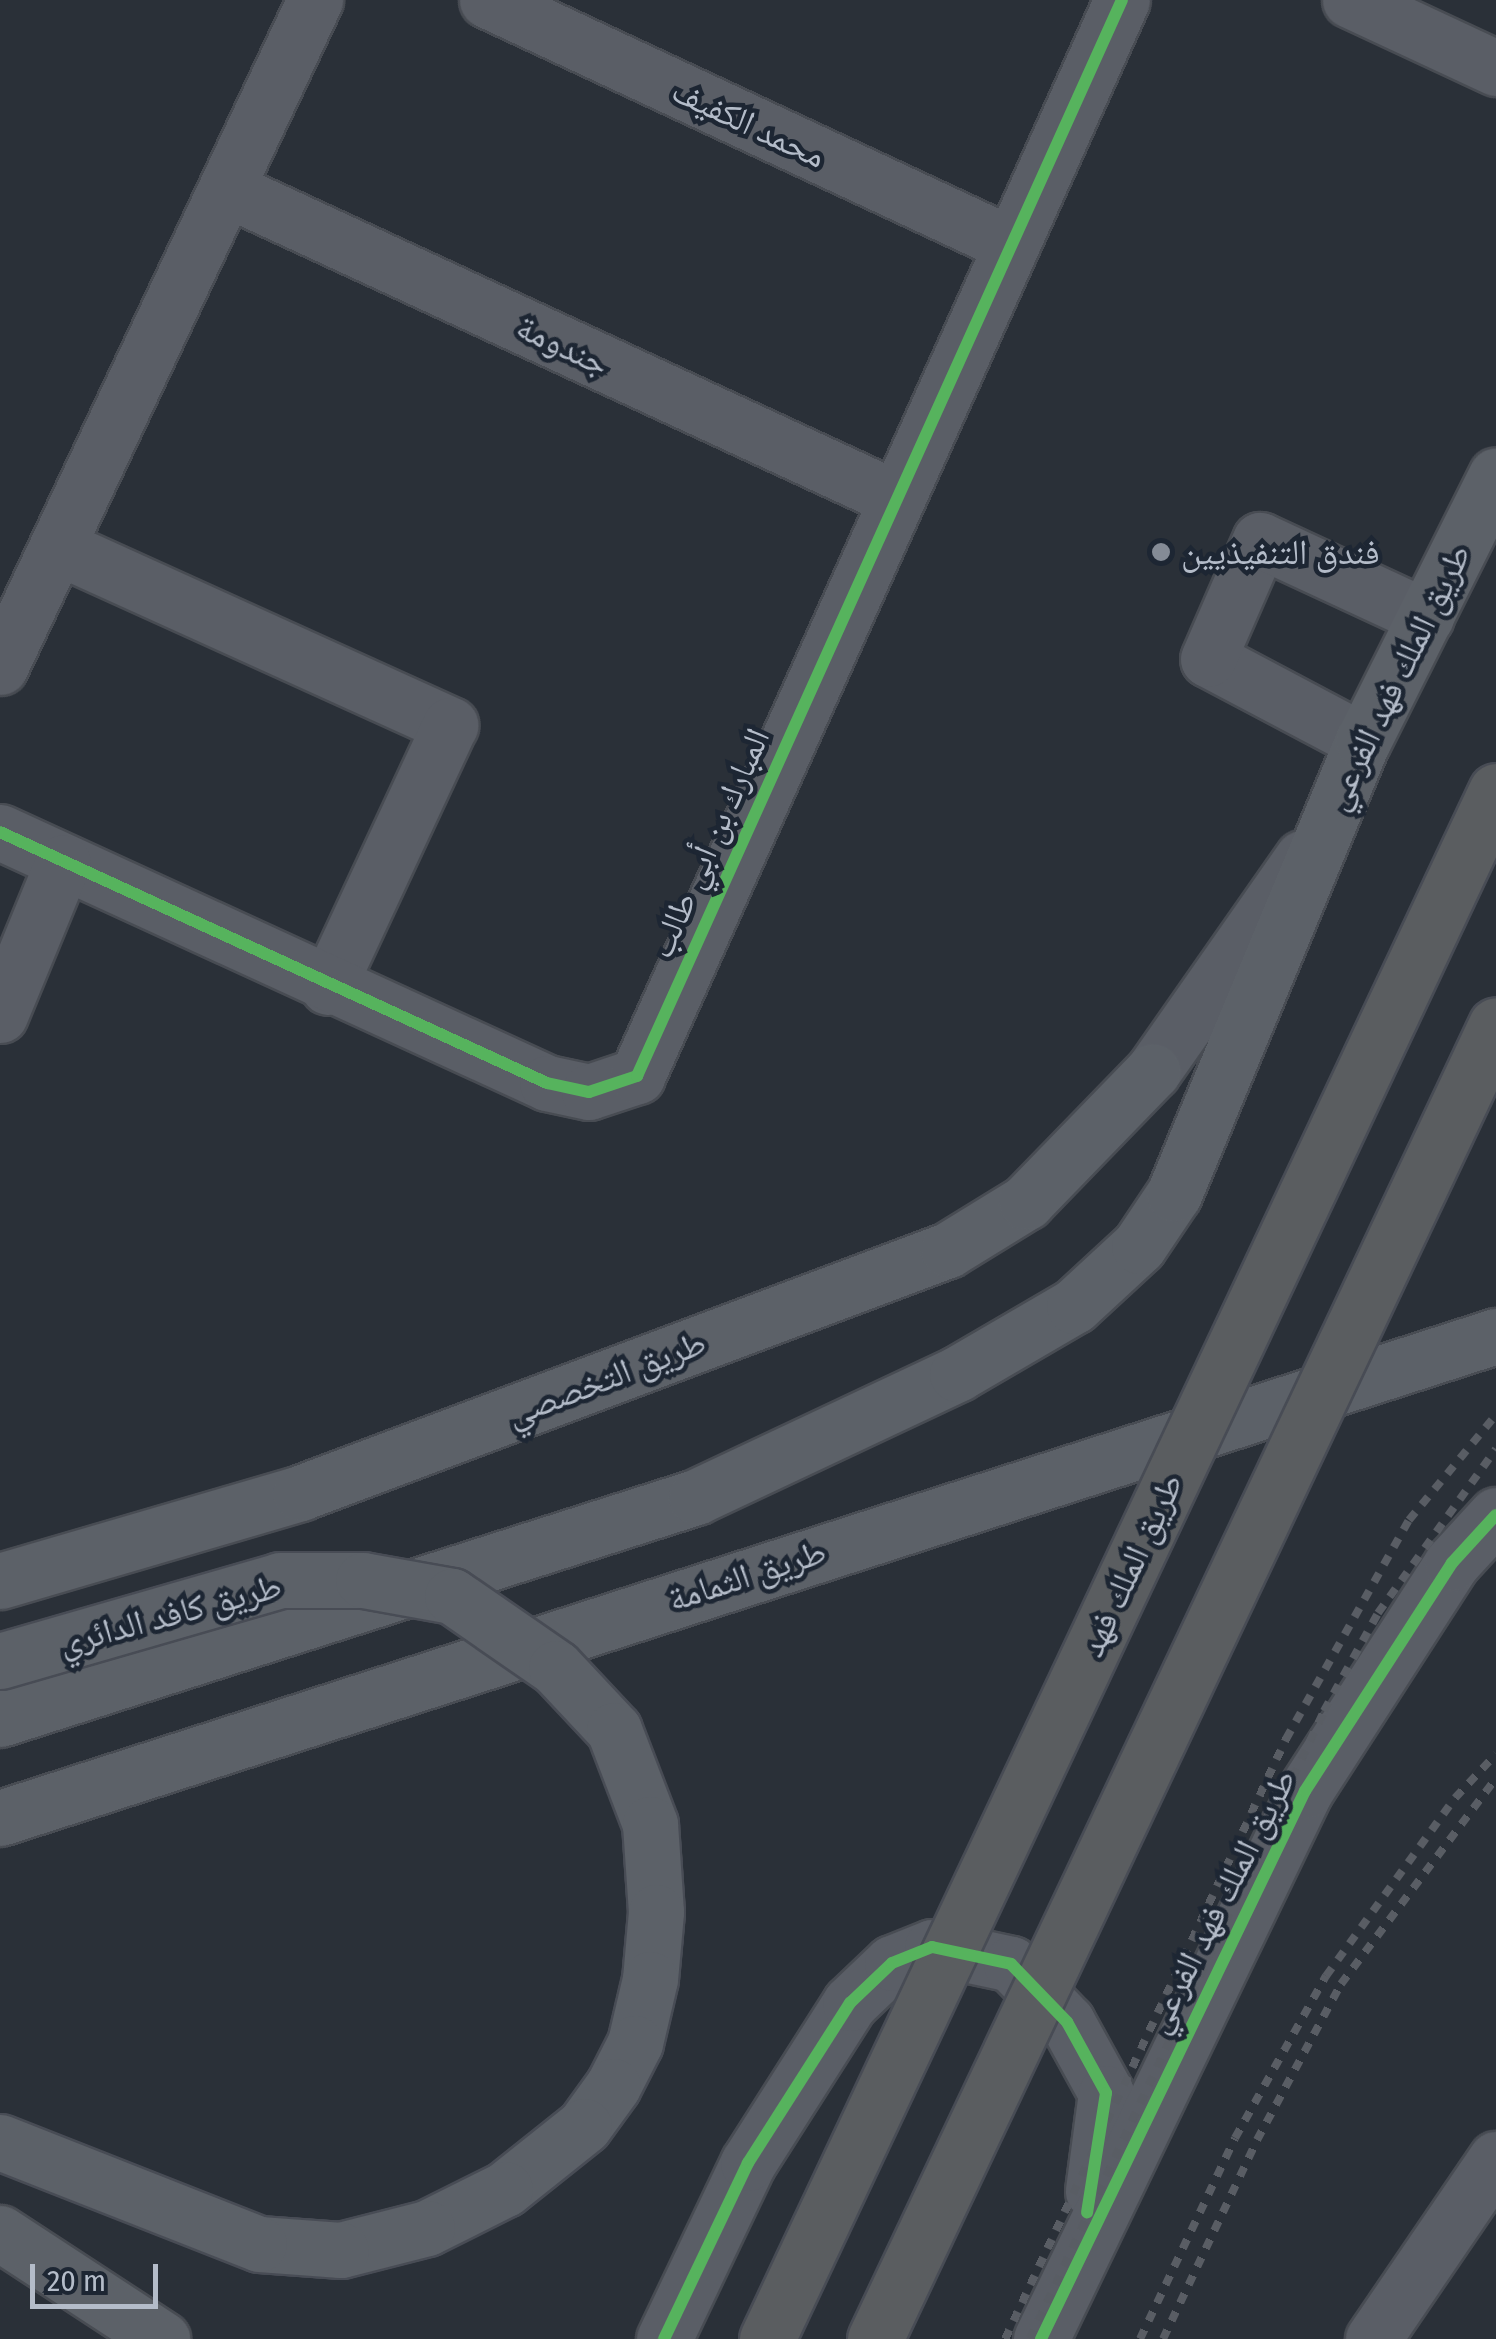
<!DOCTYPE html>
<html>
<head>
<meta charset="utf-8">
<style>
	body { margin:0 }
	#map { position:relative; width:1496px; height:2339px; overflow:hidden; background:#2a3038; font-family:"Fira Sans Condensed","Noto Naskh Arabic",sans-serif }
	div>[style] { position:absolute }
	.roads { filter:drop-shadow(2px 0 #484c53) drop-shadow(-2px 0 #484c53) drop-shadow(0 2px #484c53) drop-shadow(0 -2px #484c53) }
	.minor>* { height:55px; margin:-27.5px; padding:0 27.5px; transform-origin:27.5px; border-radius:27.5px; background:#5a5e66 }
	.major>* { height:55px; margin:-27.5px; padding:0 27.5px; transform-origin:27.5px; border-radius:27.5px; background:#5c6168 }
	.rail>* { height:8px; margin-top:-4px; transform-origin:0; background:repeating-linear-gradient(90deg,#595d64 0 10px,transparent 0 20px) }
	.bridges { filter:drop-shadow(2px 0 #484c55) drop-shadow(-2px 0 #484c55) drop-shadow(0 2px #484c55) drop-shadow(0 -2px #484c55) }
	.major-bridge>* { height:55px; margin:-27.5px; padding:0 27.5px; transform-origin:27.5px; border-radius:27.5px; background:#5c6168 }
	.highway-bridge>* { height:55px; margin:-27.5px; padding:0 27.5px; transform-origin:27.5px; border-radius:27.5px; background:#5a5d60 }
	.cycleway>* { height:12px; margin:-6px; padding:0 6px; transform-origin:6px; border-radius:6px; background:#56b35d }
	.dots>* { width:28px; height:28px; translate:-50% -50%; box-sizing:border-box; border:5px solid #1d2633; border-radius:50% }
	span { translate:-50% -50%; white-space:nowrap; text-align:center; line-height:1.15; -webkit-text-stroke:9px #1d2633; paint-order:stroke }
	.street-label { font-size:35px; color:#b4bcc9 }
	.poi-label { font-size:35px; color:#b4bcc9 }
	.left { translate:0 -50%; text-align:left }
	.scale { position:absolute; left:30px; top:2264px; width:128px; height:45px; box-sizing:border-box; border:5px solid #b4bcc9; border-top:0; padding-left:12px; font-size:30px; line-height:35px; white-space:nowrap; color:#b4bcc9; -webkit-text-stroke:8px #1d2633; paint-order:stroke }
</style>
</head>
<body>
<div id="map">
	<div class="roads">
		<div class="minor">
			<i style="left:487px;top:0;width:579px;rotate:25.02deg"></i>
			<i style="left:1350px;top:0;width:161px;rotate:25deg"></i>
			<i style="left:229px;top:190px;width:736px;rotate:24.82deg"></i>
			<i style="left:58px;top:547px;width:431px;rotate:24.4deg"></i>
			<i style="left:450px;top:725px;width:289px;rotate:115deg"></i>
			<i style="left:0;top:667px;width:738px;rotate:-64.72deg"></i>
			<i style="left:1363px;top:741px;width:175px;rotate:-152.1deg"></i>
			<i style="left:1208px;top:659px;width:130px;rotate:-66.4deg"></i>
			<i style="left:1260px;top:540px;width:183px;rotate:24.9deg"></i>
			<i style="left:0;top:832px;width:602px;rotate:24.65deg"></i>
			<i style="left:547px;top:1083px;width:43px;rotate:12.1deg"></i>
			<i style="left:589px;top:1092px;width:51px;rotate:-18.4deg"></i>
			<i style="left:637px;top:1076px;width:1180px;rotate:-65.74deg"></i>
			<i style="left:0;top:1015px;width:165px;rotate:-67.6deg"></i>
			<i style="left:1153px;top:1071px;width:260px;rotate:-55deg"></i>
			<i style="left:664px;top:2339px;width:195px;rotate:-64.5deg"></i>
			<i style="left:748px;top:2163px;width:190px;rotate:-57.5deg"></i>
			<i style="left:850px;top:2003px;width:58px;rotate:-43.6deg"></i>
			<i style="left:892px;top:1963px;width:43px;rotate:-21.8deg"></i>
			<i style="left:932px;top:1947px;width:81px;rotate:12.1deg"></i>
			<i style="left:1011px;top:1964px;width:81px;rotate:46deg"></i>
			<i style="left:1067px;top:2022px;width:81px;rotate:61.2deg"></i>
			<i style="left:1106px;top:2093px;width:99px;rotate:97.6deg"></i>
			<i style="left:1041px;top:2339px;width:608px;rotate:-64.28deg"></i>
			<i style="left:1305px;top:1791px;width:271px;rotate:-57.2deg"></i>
			<i style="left:1452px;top:1563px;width:65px;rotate:-47.5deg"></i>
			<i style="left:1373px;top:2339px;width:218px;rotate:-55.7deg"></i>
		</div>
		<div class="major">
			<i style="left:0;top:1581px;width:313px;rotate:-16.3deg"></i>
			<i style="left:300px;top:1493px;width:692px;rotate:-20.56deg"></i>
			<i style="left:948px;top:1250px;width:92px;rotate:-31.6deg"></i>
			<i style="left:1026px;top:1202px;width:182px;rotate:-45.9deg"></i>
			<i style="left:0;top:1719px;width:731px;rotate:-17.69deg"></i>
			<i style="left:696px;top:1497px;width:289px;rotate:-25.2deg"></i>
			<i style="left:957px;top:1374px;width:135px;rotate:-30.2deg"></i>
			<i style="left:1074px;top:1306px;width:88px;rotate:-42.7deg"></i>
			<i style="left:1139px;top:1246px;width:63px;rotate:-56.1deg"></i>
			<i style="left:1174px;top:1194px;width:491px;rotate:-67.4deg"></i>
			<i style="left:1363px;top:741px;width:297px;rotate:-63.4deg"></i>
			<i style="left:0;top:1818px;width:1572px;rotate:-17.86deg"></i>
			<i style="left:0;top:2233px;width:194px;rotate:33.2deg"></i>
		</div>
	</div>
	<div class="rail">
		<i style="left:1005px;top:2339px;width:663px;rotate:-64.9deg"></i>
		<i style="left:1286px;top:1739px;width:251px;rotate:-60.7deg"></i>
		<i style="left:1409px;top:1520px;width:136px;rotate:-50.4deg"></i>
		<i style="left:1030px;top:2339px;width:693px;rotate:-64.91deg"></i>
		<i style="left:1324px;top:1711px;width:112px;rotate:-61.1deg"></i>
		<i style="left:1378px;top:1613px;width:202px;rotate:-54.3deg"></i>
		<i style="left:1140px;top:2339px;width:222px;rotate:-64.7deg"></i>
		<i style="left:1235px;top:2138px;width:186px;rotate:-60.7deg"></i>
		<i style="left:1326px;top:1976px;width:220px;rotate:-54.1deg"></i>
		<i style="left:1455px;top:1798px;width:60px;rotate:-47deg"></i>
		<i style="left:1163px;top:2339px;width:220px;rotate:-64.7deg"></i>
		<i style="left:1257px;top:2140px;width:177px;rotate:-61.7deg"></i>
		<i style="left:1341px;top:1984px;width:258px;rotate:-53deg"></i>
	</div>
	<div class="bridges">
		<div class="major-bridge">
			<i style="left:0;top:1661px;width:291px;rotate:-16.1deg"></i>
			<i style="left:280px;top:1580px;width:83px"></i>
			<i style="left:363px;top:1580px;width:90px;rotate:10.2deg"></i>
			<i style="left:452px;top:1596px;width:126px;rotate:34.7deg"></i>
			<i style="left:556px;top:1668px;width:85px;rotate:46.9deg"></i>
			<i style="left:614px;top:1730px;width:101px;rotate:69deg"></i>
			<i style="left:650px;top:1824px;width:88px;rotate:86.1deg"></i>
			<i style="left:656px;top:1912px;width:67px;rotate:95.1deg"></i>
			<i style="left:650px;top:1979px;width:66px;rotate:103.2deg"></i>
			<i style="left:635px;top:2043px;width:48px;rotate:117.1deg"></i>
			<i style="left:613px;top:2086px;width:49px;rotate:125.9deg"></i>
			<i style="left:584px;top:2126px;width:101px;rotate:141.4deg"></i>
			<i style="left:505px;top:2189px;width:87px;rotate:153.4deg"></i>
			<i style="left:427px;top:2228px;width:89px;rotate:165.7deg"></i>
			<i style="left:341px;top:2250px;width:82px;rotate:-175.8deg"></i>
			<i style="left:259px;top:2244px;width:278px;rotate:-158.5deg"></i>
		</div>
		<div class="highway-bridge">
			<i style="left:767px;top:2339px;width:1711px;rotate:-64.78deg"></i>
			<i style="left:875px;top:2339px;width:1453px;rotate:-64.7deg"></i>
		</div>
	</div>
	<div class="cycleway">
		<i style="left:0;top:832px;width:602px;rotate:24.65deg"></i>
		<i style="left:547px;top:1083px;width:43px;rotate:12.1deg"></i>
		<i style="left:589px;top:1092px;width:51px;rotate:-18.4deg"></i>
		<i style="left:637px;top:1076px;width:1180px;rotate:-65.74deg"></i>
		<i style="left:664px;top:2339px;width:195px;rotate:-64.5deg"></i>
		<i style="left:748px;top:2163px;width:190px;rotate:-57.5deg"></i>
		<i style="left:850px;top:2003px;width:58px;rotate:-43.6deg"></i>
		<i style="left:892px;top:1963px;width:43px;rotate:-21.8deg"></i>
		<i style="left:932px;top:1947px;width:81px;rotate:12.1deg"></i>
		<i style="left:1011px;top:1964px;width:81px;rotate:46deg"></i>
		<i style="left:1067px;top:2022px;width:81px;rotate:61.2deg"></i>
		<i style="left:1106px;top:2093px;width:121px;rotate:99deg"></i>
		<i style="left:1041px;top:2339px;width:608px;rotate:-64.28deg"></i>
		<i style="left:1305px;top:1791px;width:271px;rotate:-57.2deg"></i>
		<i style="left:1452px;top:1563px;width:65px;rotate:-47.5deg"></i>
	</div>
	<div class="dots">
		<i style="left:1161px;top:552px;background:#848b96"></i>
	</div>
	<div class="street-label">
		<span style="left:749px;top:123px;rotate:25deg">محمد الكفيف</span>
		<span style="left:563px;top:345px;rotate:25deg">جندومة</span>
		<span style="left:1397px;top:677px;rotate:-64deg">طريق الملك فهد الفرعي</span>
		<span style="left:709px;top:843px;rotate:-66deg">المبارك بن أبي طالب</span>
		<span style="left:606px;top:1378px;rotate:-21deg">طريق التخصصي</span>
		<span style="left:1131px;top:1565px;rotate:-65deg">طريق الملك فهد</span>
		<span style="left:747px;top:1575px;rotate:-18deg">طريق الثمامة</span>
		<span style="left:170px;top:1614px;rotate:-15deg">طريق كافد الدائري</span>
		<span style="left:1220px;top:1901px;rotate:-63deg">طريق الملك فهد الفرعي</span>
	</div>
	<div class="poi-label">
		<span class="left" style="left:1181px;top:552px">فندق التنفيذيين</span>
	</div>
	<div class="scale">20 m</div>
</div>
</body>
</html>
